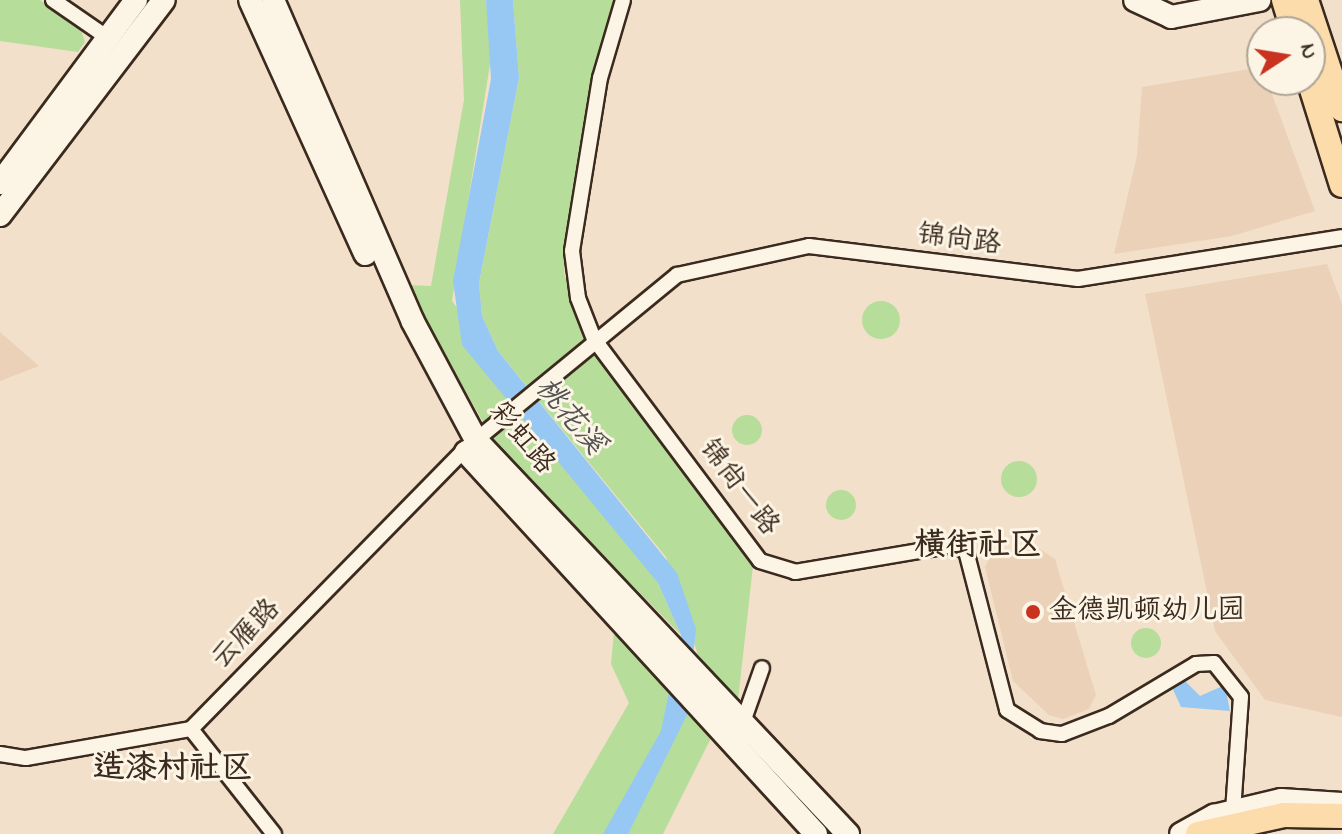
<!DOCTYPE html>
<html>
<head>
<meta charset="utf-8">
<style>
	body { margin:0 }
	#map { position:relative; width:1342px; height:834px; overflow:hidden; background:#f2e0ca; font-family:"Indie Flower","LXGW WenKai TC",sans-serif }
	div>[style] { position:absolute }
	.built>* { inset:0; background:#ebd1b7 }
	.green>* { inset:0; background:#b6dd99 }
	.round { border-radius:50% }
	.water>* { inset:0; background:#96c8f3 }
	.roads { filter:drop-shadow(2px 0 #3b2a1e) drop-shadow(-2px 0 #3b2a1e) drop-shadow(0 2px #3b2a1e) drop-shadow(0 -2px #3b2a1e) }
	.street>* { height:14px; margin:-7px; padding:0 7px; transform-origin:7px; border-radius:7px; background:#fcf5e5 }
	.secondary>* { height:22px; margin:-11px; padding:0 11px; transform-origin:11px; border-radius:11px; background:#fcf5e5 }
	.primary>* { height:24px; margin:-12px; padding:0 12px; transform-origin:12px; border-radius:12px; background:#fddcac }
	.dots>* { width:22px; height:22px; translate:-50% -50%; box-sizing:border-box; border:4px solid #fcf5e5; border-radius:50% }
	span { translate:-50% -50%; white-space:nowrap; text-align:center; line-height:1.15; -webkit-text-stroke:6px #fcf5e5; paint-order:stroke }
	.street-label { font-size:28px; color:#3b2a1e }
	.poi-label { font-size:28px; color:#3b2a1e }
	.left { translate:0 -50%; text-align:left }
	.water-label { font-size:30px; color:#525253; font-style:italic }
	.quarter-label { font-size:32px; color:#3b2a1e; font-weight:700 }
	.north { position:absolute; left:1246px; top:16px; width:80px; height:80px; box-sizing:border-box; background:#fcf5e5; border:2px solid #afa495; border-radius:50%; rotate:78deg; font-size:22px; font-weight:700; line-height:32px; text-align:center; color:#3b2a1e }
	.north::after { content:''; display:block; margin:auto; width:28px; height:36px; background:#c8321e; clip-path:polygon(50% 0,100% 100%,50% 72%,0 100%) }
</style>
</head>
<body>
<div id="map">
	<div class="built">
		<i style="clip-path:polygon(1262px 67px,1315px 211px,1232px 236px,1114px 254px,1137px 156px,1142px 87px)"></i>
		<i style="clip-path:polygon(1327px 264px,1342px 304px,1342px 717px,1265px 700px,1215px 631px,1145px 294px)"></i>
		<i style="clip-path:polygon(0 332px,39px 366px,0 381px)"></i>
		<i style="clip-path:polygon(1038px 548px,1055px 559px,1096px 695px,1089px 709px,1063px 719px,1049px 715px,1013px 681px,985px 567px,992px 554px)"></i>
	</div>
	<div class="green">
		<i style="clip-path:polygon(0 0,40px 0,80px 27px,85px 42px,78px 52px,0 41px)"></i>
		<i style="clip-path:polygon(460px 0,486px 0,492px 52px,452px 301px,658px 583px,681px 635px,497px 447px,406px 285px,431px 286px,464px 100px)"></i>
		<i style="clip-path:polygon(513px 0,616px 0,594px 76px,564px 273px,579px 321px,604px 361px,753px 566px,738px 700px,698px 655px,666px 557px,498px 351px,482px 316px,479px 283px,519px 78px)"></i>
		<i class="round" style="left:862px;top:301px;width:38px;height:38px"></i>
		<i class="round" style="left:732px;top:415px;width:30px;height:30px"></i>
		<i class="round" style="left:1001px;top:461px;width:36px;height:36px"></i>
		<i class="round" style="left:826px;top:490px;width:30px;height:30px"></i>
		<i style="clip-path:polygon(615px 622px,713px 734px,663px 834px,553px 834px,629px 703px,611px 664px)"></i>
		<i class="round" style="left:1131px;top:628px;width:30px;height:30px"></i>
	</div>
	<div class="water">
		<i style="clip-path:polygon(486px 0,513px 0,519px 78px,479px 283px,482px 316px,498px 351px,677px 573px,696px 629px,687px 715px,628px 834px,603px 834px,661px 731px,681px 635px,658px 583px,462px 345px,453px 281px,491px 79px)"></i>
		<i style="clip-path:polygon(1183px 679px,1200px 696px,1225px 685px,1230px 711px,1181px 707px,1171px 685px)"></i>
	</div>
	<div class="roads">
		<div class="street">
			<i style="left:53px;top:0;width:63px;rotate:34.7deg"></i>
			<i style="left:623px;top:0;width:81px;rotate:106.4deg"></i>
			<i style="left:600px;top:78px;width:175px;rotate:99.2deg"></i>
			<i style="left:572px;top:251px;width:47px;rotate:82.7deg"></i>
			<i style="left:578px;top:298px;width:44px;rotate:68.7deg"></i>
			<i style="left:594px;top:339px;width:277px;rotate:53.2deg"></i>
			<i style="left:760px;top:561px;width:37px;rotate:17deg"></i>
			<i style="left:795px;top:572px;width:161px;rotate:-9.6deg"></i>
			<i style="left:954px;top:545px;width:13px;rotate:27deg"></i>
			<i style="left:966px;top:551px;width:164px;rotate:75.5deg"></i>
			<i style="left:1007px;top:710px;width:39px;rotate:32deg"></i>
			<i style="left:1040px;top:731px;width:22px;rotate:8deg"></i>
			<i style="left:1062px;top:734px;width:50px;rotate:-21deg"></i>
			<i style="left:1109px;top:716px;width:101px;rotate:-30.9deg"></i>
			<i style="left:1196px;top:664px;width:18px;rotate:-3deg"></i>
			<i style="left:1214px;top:663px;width:43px;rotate:51.5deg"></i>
			<i style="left:1241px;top:697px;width:115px;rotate:94deg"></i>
			<i style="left:743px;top:722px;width:57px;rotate:-70.6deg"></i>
			<i style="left:191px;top:729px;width:134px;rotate:51.7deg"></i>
			<i style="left:0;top:754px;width:26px;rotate:9deg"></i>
			<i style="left:26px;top:758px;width:168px;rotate:-10deg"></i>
			<i style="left:191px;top:729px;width:390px;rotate:-45.6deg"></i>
			<i style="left:464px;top:450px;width:276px;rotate:-39.4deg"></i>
			<i style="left:677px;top:275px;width:135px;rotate:-12.4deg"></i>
			<i style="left:809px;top:246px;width:271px;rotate:7deg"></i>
			<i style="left:1078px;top:279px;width:267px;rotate:-9deg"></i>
		</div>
		<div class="secondary">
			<i style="left:250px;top:0;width:279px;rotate:65.6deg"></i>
			<i style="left:273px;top:0;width:351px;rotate:66.5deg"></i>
			<i style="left:413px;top:322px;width:134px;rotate:61.9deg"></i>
			<i style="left:476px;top:440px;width:542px;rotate:46.65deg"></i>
			<i style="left:1135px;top:0;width:40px;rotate:25deg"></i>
			<i style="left:1171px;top:17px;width:90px;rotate:-10.9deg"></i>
			<i style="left:0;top:183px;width:228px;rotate:-53.4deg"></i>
			<i style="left:0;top:215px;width:270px;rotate:-52.7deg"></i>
			<i style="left:466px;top:452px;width:518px;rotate:47.5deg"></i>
			<i style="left:1181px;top:834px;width:38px;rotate:-29deg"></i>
			<i style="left:1214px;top:816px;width:69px;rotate:-13.4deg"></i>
			<i style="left:1281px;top:800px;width:61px;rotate:3.8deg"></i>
		</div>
		<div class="primary">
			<i style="left:1284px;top:0;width:34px;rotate:73deg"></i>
			<i style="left:1306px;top:0;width:115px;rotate:71.7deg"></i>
			<i style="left:1309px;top:80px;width:110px;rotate:72.6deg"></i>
			<i style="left:1198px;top:834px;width:88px;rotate:-12.5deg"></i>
			<i style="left:1284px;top:815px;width:58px;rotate:1deg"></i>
		</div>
	</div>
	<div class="dots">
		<i style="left:1033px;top:612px;background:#c8321e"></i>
	</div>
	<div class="street-label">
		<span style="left:959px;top:241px;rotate:7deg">锦尚路</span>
		<span style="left:521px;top:439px;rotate:50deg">彩虹路</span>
		<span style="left:738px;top:488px;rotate:53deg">锦尚一路</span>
		<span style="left:247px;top:635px;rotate:-46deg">云雁路</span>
	</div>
	<div class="poi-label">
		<span class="left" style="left:1049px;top:612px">金德凯顿幼儿园</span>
	</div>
	<div class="water-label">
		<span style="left:569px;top:417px;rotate:50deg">桃花溪</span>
	</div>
	<div class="quarter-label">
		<span style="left:978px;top:547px">横街社区</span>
		<span style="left:173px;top:770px">造漆村社区</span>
	</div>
	<div class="north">N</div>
</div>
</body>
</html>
